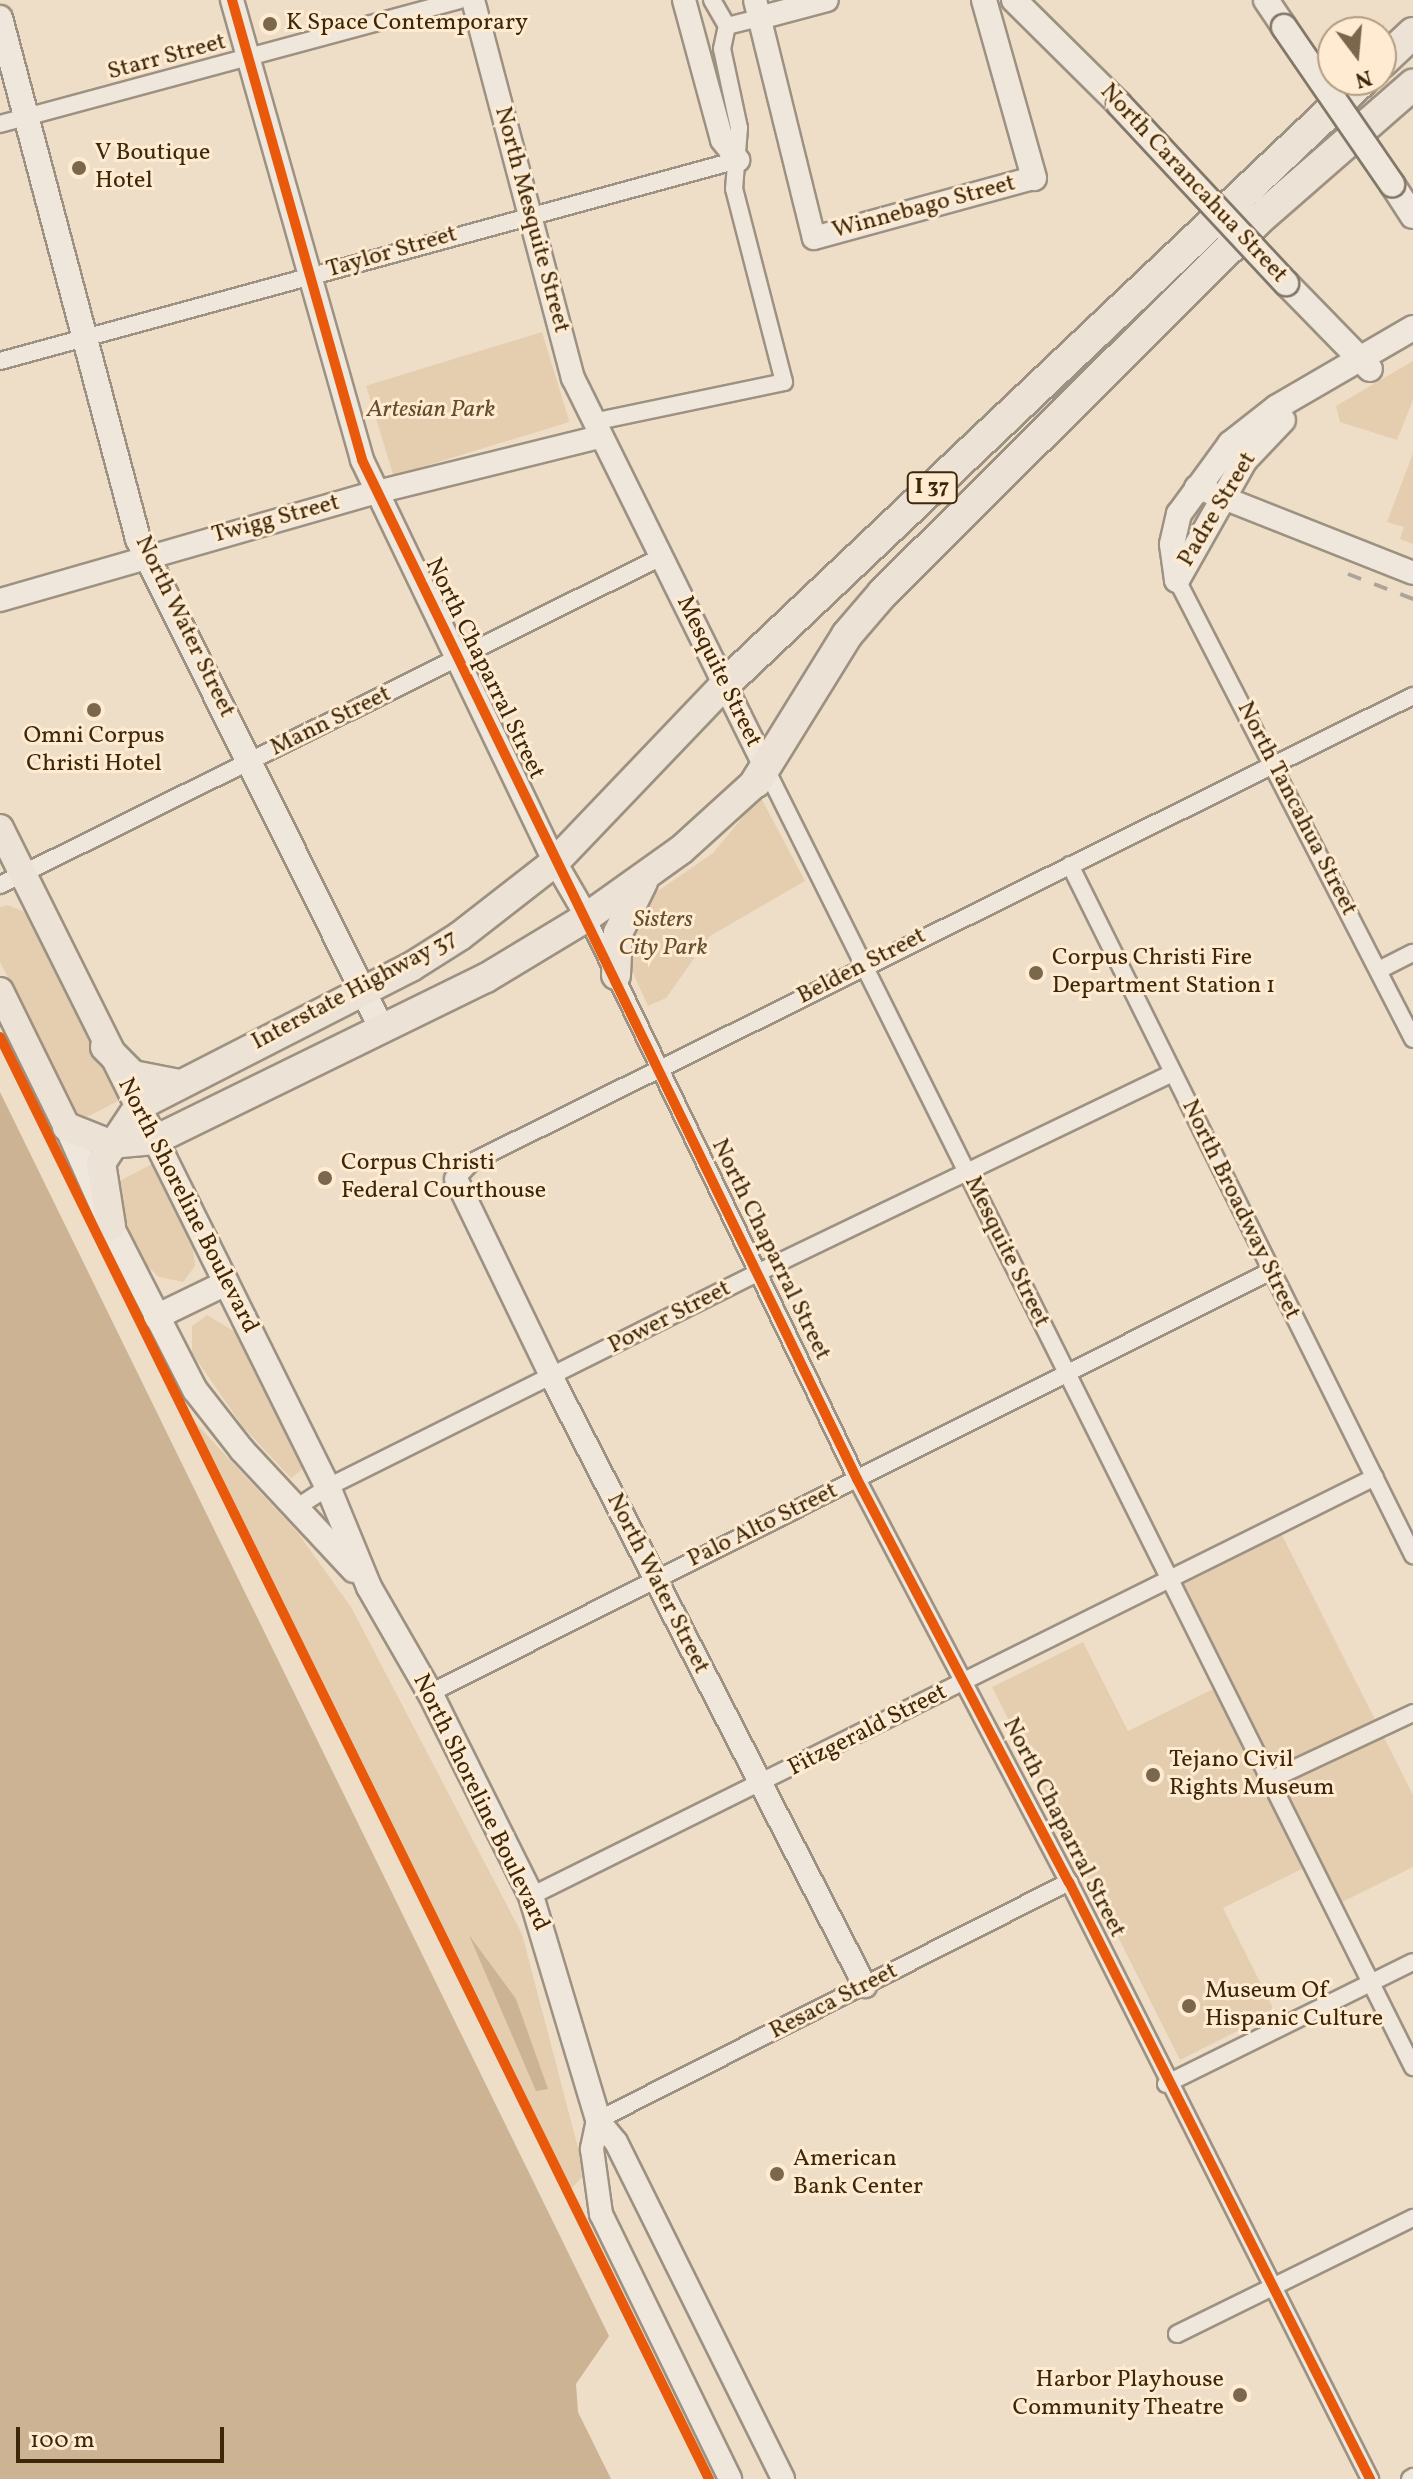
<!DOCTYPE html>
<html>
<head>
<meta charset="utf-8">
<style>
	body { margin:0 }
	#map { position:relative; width:1413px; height:2479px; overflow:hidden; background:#eedec8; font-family:Vollkorn,serif }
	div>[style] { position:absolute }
	.green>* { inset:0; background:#e5ceaf; transform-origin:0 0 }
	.water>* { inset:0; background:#cbb393 }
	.roads { filter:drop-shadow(2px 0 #9d9181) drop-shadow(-2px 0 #9d9181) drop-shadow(0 2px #9d9181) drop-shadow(0 -2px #9d9181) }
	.minor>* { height:16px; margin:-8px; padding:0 8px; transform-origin:8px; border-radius:8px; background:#efe7dc }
	.tertiary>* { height:22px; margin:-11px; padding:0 11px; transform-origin:11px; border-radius:11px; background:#efe7dc }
	.secondary>* { height:24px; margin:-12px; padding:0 12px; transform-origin:12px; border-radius:12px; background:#efe7dc }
	.primary>* { height:26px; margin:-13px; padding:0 13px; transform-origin:13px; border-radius:13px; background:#ece3d6 }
	.trunk>* { height:28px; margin:-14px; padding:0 14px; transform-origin:14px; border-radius:14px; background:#ece3d6 }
	.motorway>* { height:30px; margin:-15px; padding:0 15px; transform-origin:15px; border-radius:15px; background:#ece3d6 }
	.rail>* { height:4px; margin-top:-2px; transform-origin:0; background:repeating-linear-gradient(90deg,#ada499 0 14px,transparent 0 28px) }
	.bridges { filter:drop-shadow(2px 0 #837868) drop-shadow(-2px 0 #837868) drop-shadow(0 2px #837868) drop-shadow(0 -2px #837868) }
	.secondary-bridge>* { height:24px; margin:-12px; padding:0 12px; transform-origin:12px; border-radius:12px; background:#efe7dc }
	.cycleway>* { height:10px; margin:-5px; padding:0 5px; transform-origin:5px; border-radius:5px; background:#e8590c }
	.dots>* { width:22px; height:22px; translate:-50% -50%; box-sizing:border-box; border:4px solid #feebd1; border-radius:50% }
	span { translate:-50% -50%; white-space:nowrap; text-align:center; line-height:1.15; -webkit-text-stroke:6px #feebd1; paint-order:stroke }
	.shield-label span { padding:2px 6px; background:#feebd1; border:2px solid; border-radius:6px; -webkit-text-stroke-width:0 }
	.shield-label { font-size:22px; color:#3d2708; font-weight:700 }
	.poi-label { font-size:24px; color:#3d2708 }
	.left { translate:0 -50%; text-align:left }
	.right { translate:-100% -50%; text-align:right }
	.street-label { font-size:24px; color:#3d2708 }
	.park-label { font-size:24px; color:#654e2c; font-style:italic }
	.north { position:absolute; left:1317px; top:16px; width:80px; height:80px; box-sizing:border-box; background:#feebd1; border:2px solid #b19d81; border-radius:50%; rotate:164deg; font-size:22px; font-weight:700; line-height:32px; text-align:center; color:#3d2708 }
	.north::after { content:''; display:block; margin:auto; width:28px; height:36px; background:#7b674b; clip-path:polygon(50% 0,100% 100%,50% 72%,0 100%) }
	.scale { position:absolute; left:16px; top:2427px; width:208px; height:36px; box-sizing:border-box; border:4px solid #3d2708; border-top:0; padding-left:10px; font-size:24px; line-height:28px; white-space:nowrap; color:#3d2708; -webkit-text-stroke:6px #feebd1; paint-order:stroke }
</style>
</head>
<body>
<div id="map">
	<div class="green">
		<i style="left:542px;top:332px;width:94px;height:184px;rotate:73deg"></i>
		<i style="clip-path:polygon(1413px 361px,1413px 400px,1397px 440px,1340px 422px,1336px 406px)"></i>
		<i style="clip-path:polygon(1413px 453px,1413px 544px,1400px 539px,1404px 527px,1387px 522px)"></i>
		<i style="clip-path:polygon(760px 796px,805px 881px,710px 936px,666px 998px,648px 1006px,628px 962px,629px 917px,639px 904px,713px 853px)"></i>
		<i style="clip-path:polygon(7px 905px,23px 911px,37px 927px,122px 1099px,81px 1120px,0 962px,0 907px)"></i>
		<i style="clip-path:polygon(154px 1163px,193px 1247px,195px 1266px,183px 1282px,159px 1277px,145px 1264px,110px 1186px)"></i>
		<i style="clip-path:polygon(207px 1315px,237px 1333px,303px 1469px,291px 1478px,243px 1427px,192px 1353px,192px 1326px)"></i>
		<i style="clip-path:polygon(190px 1417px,298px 1533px,351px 1607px,522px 1934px,581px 2159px,582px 2177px,570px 2190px)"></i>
		<i style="clip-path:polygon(1282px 1535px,1413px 1795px,1413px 1867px,1334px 1906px,1312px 1864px,1223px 1908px,1275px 2012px,1180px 2060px,992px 1687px,1083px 1642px,1128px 1731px,1213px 1689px,1166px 1593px)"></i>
	</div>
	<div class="water">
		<i style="clip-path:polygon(0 1092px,609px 2336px,576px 2384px,578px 2412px,611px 2479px,0 2479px)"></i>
		<i style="clip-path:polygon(469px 1935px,516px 1999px,548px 2089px,536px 2091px)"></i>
	</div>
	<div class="roads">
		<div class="minor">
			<i style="left:712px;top:0;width:30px;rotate:60deg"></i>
			<i style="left:727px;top:26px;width:33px;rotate:-14deg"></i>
			<i style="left:0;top:124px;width:475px;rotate:-15.1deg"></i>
			<i style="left:0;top:361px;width:765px;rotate:-15.24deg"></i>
			<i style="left:593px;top:422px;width:195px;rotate:-11.8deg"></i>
			<i style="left:784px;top:382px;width:199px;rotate:-104.5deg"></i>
			<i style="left:734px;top:189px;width:61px;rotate:-85.3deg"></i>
			<i style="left:739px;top:128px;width:81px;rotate:-102.1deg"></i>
			<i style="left:722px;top:49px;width:24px;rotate:-78deg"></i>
			<i style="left:1177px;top:580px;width:516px;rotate:62.79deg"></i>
			<i style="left:764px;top:765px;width:1455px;rotate:63.51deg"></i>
			<i style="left:1070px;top:865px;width:771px;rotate:63.57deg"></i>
			<i style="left:0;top:885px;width:738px;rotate:-26.39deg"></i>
			<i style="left:587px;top:917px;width:623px;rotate:64.34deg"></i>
			<i style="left:857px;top:1479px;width:455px;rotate:62.3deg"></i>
			<i style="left:1069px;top:1882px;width:669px;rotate:63.24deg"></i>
			<i style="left:1379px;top:970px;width:38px;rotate:-27deg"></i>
			<i style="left:456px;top:1179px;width:23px;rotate:-47deg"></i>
			<i style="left:472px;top:1162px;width:1050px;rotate:-26.35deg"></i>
			<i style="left:299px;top:1506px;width:35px;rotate:-33deg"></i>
			<i style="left:328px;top:1487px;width:482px;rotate:-26.5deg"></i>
			<i style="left:759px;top:1272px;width:459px;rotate:-25.7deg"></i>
			<i style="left:430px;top:1693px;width:939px;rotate:-26.65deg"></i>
			<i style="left:1268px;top:1781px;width:160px;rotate:-25.1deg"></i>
			<i style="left:531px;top:1896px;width:942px;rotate:-26.4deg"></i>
			<i style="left:1166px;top:2084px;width:275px;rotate:-26.3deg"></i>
			<i style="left:598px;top:2120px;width:528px;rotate:-26.81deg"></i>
			<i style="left:1177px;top:2334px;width:263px;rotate:-26.2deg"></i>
			<i style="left:1410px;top:2479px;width:4px;rotate:-34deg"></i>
		</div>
		<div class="tertiary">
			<i style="left:232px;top:0;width:478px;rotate:74.2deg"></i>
			<i style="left:362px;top:460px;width:446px;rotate:64.4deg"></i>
			<i style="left:555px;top:862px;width:64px;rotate:59.8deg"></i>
			<i style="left:473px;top:0;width:391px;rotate:75.2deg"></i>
			<i style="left:573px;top:378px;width:427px;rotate:63.7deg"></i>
			<i style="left:684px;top:0;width:145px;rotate:74.8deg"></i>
			<i style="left:722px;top:140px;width:26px;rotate:51deg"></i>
			<i style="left:755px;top:0;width:245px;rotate:76.1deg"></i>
			<i style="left:814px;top:238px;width:228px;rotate:-15.3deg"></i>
			<i style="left:759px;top:18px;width:70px;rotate:-14.8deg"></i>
			<i style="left:1196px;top:487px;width:233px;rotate:21.6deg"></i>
			<i style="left:0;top:600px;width:392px;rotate:-16deg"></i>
			<i style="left:377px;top:492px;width:230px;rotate:-13.9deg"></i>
			<i style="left:456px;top:1179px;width:221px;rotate:64.2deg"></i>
			<i style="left:552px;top:1378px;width:684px;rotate:62.76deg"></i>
			<i style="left:598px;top:2120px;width:28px;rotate:51deg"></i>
			<i style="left:616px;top:2142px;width:376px;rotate:63.6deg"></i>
			<i style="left:598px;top:2120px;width:30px;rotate:102deg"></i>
			<i style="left:592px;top:2149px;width:66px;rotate:82.1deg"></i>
			<i style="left:601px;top:2214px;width:295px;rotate:64deg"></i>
		</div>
		<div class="secondary">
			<i style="left:984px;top:0;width:185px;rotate:74.3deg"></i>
			<i style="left:1014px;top:0;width:148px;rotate:44.7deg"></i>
			<i style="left:1266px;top:0;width:32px;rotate:56deg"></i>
			<i style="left:0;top:18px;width:539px;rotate:75.16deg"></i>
			<i style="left:138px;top:539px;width:545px;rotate:63.53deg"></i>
			<i style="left:1392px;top:184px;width:38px;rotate:57deg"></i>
			<i style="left:1286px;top:283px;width:120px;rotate:45.7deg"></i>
			<i style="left:1177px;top:580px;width:36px;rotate:-98deg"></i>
			<i style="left:1172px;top:544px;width:31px;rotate:-77deg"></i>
			<i style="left:1179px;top:514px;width:87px;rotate:-53.9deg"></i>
			<i style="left:1230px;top:444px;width:60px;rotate:-38.2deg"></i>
			<i style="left:1277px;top:407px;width:157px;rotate:-30.2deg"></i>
			<i style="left:1177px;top:580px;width:138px;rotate:-60.5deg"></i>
			<i style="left:1245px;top:460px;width:55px;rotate:-46.5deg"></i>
			<i style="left:136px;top:1101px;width:431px;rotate:63.6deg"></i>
			<i style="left:328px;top:1487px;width:108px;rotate:67.7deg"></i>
			<i style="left:369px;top:1587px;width:122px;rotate:60.1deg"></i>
			<i style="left:430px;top:1693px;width:227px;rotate:63.5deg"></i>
			<i style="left:531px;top:1896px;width:234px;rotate:73.3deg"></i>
			<i style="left:67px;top:1127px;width:108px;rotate:66deg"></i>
			<i style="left:111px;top:1226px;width:184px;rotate:62.9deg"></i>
			<i style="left:195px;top:1390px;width:76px;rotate:51.9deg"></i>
			<i style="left:242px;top:1450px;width:164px;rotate:47deg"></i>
			<i style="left:156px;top:1317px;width:78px;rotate:-25.9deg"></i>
		</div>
		<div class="primary">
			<i style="left:0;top:828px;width:305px;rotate:63.5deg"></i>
			<i style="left:0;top:991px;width:152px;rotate:63.8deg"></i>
		</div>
		<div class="trunk">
			<i style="left:616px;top:975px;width:42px;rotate:-87.3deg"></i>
			<i style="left:618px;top:933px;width:57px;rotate:-63.9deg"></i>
			<i style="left:105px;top:1047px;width:40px;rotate:45deg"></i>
			<i style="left:133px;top:1075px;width:47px;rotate:11.1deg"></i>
			<i style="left:67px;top:1127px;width:46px;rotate:21.6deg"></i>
			<i style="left:110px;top:1144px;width:45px;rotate:-5.1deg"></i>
			<i style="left:155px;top:1140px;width:369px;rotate:-26.1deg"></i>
			<i style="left:486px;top:978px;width:118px;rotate:-31.1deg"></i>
			<i style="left:587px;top:917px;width:115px;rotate:-35.5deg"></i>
			<i style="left:681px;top:850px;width:101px;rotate:-42.2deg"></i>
			<i style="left:111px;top:1226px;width:64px;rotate:-99deg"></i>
			<i style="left:101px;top:1163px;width:69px;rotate:-56.3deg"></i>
			<i style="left:139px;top:1106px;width:305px;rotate:-27.1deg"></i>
			<i style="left:411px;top:967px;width:58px;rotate:-32.3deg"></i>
			<i style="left:460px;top:936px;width:120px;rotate:-37.9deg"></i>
			<i style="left:555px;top:862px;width:245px;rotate:-46.3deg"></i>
		</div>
		<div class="motorway">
			<i style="left:1381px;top:63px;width:44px;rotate:-43.2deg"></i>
			<i style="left:724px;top:685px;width:880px;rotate:-43.43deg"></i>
			<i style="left:756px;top:782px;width:173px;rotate:-58.2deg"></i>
			<i style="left:847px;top:635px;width:55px;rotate:-49.4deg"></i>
			<i style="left:883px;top:593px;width:529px;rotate:-44.85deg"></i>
			<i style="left:1258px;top:220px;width:206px;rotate:-41.1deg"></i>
		</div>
	</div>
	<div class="rail">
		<i style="left:1348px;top:574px;width:70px;rotate:21deg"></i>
	</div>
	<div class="bridges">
		<div class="secondary-bridge">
			<i style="left:1284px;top:27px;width:191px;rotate:55.5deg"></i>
			<i style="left:1119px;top:104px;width:245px;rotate:47deg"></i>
		</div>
	</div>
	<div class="cycleway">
		<i style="left:232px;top:0;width:478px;rotate:74.2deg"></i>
		<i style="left:362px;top:460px;width:1133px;rotate:64.09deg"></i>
		<i style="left:857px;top:1479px;width:455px;rotate:62.3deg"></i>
		<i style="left:1069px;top:1882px;width:669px;rotate:63.24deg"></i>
		<i style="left:0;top:1037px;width:1607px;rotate:63.82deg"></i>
	</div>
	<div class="dots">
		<i style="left:270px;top:24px;background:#7b674b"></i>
		<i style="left:79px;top:168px;background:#7b674b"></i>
		<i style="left:94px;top:710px;background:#7b674b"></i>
		<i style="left:1036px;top:973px;background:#7b674b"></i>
		<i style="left:325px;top:1178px;background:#7b674b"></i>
		<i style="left:1153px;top:1775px;background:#7b674b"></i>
		<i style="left:1189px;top:2006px;background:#7b674b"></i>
		<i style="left:777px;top:2174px;background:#7b674b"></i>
		<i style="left:1240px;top:2395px;background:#7b674b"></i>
	</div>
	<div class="shield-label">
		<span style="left:932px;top:488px">I 37</span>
	</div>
	<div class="poi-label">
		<span class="left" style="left:286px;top:24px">K Space Contemporary</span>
		<span class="left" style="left:95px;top:168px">V Boutique<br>Hotel</span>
		<span style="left:94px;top:751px">Omni Corpus<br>Christi Hotel</span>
		<span class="left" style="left:1052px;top:973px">Corpus Christi Fire<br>Department Station 1</span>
		<span class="left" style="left:341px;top:1178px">Corpus Christi<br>Federal Courthouse</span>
		<span class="left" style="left:1169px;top:1775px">Tejano Civil<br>Rights Museum</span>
		<span class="left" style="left:1205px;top:2006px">Museum Of<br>Hispanic Culture</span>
		<span class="left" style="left:793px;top:2174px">American<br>Bank Center</span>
		<span class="right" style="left:1224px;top:2395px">Harbor Playhouse<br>Community Theatre</span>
	</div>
	<div class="street-label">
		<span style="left:167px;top:58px;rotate:-15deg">Starr Street</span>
		<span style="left:1193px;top:184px;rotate:47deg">North Carancahua Street</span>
		<span style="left:924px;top:208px;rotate:-15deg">Winnebago Street</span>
		<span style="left:531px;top:220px;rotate:75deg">North Mesquite Street</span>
		<span style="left:392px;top:253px;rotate:-16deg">Taylor Street</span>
		<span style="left:1218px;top:510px;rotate:-59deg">Padre Street</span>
		<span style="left:276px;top:520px;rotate:-15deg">Twigg Street</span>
		<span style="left:184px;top:627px;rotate:64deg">North Water Street</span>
		<span style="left:484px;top:669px;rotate:64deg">North Chaparral Street</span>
		<span style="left:718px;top:672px;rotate:64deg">Mesquite Street</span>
		<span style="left:331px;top:722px;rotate:-26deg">Mann Street</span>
		<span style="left:1296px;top:809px;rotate:63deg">North Tancahua Street</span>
		<span style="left:862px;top:967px;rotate:-27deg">Belden Street</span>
		<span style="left:355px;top:991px;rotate:-28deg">Interstate Highway 37</span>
		<span style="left:187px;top:1206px;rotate:63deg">North Shoreline Boulevard</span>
		<span style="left:1240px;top:1210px;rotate:64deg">North Broadway Street</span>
		<span style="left:770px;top:1250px;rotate:64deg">North Chaparral Street</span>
		<span style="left:1006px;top:1252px;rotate:64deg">Mesquite Street</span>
		<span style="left:670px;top:1318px;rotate:-27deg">Power Street</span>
		<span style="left:763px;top:1526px;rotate:-26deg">Palo Alto Street</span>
		<span style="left:657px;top:1584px;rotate:63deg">North Water Street</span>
		<span style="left:868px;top:1731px;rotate:-27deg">Fitzgerald Street</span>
		<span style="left:480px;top:1803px;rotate:64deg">North Shoreline Boulevard</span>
		<span style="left:1063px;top:1828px;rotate:63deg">North Chaparral Street</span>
		<span style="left:834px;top:2002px;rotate:-27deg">Resaca Street</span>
	</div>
	<div class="park-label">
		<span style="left:431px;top:411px">Artesian Park</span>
		<span style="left:663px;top:935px">Sisters<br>City Park</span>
	</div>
	<div class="north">N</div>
	<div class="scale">100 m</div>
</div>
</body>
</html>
